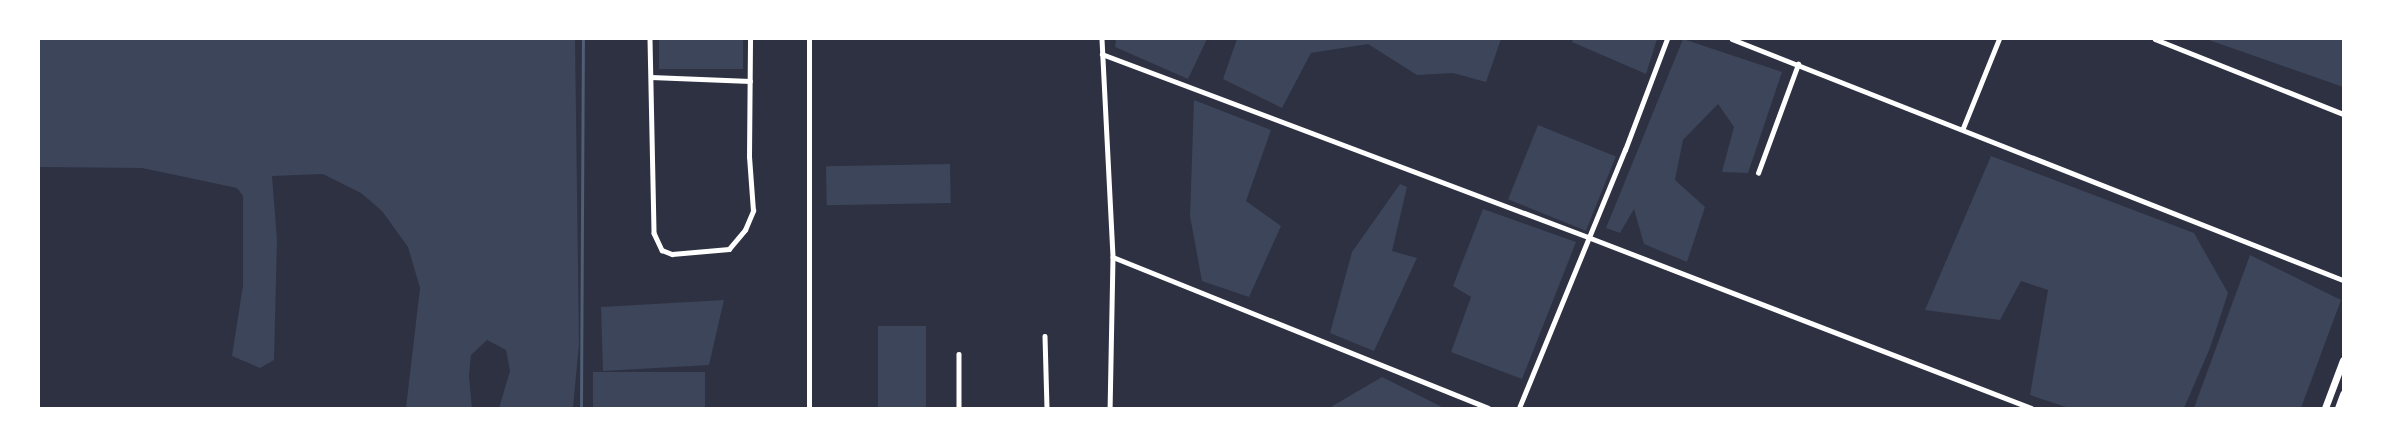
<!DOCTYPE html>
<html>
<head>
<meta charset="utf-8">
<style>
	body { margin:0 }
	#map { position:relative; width:2382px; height:447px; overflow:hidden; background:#2d3142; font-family:"Source Sans 3",sans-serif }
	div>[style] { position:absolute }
	.green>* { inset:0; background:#3c4559; transform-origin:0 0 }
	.stream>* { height:2.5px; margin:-1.25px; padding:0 1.25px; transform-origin:1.25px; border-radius:1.25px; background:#4f5d75 }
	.minor>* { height:4.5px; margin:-2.25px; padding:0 2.25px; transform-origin:2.25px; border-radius:2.25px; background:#fff }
	.primary>* { height:7px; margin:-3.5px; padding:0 3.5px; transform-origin:3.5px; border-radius:3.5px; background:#fff }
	span { translate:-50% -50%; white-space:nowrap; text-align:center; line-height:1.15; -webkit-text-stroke:5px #fff; paint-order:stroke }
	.frame { position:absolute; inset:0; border:40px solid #fff; pointer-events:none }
</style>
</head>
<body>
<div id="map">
	<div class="green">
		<i style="clip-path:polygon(39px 39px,575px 39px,579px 344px,573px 408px,499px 408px,510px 371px,506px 350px,487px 340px,471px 355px,469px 376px,472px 408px,406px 408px,420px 288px,408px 247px,382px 211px,361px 193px,323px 174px,272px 176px,277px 240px,274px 360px,260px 368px,232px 356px,243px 285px,243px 196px,237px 188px,142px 168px,39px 167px)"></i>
		<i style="left:659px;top:39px;width:84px;height:30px"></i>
		<i style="clip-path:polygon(1116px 39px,1207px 39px,1188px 79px,1115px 47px)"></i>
		<i style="clip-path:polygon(1237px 39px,1501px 39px,1486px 82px,1453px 73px,1417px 75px,1368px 44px,1311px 53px,1282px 108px,1223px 79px)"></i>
		<i style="clip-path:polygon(1573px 39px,1657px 39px,1646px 74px,1572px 42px)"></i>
		<i style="clip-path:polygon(1683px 39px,1782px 72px,1748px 173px,1722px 172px,1734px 127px,1718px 104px,1683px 140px,1675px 180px,1705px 207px,1687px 262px,1644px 244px,1634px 209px,1620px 233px,1606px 228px)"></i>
		<i style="clip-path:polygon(2206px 39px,2343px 39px,2343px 87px)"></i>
		<i style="clip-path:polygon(1194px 100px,1271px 130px,1246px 201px,1281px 226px,1249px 297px,1202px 281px,1190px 216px)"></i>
		<i style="left:1538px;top:125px;width:84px;height:80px;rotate:22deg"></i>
		<i style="clip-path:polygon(1991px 156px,2194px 233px,2228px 293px,2210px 348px,2184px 408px,2069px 408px,2030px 395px,2048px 290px,2021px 281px,2000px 320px,1925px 310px)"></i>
		<i style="left:950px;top:164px;width:39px;height:124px;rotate:89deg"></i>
		<i style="clip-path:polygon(1400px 184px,1407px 187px,1392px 251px,1417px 258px,1374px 351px,1330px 333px,1352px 252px)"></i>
		<i style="clip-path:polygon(1483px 209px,1576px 242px,1522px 379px,1451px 352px,1471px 297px,1453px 286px)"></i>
		<i style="clip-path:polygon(2250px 255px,2341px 300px,2301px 408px,2194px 408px)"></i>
		<i style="clip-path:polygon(724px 300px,709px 365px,603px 371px,601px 307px)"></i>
		<i style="left:878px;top:326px;width:48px;height:82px"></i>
		<i style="left:705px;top:372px;width:36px;height:112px;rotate:90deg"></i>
		<i style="clip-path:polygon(1382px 377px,1444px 408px,1329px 408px)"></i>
	</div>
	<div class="stream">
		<i style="left:581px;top:408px;width:369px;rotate:-89.7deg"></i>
	</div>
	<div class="minor">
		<i style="left:650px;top:39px;width:194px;rotate:88.8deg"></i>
		<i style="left:654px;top:233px;width:19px;rotate:65deg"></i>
		<i style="left:662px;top:250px;width:11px;rotate:22deg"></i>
		<i style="left:672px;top:254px;width:57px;rotate:-5deg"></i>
		<i style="left:729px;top:249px;width:25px;rotate:-50deg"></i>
		<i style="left:745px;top:230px;width:21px;rotate:-67deg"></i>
		<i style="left:753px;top:211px;width:54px;rotate:-94.2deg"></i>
		<i style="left:749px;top:157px;width:118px;rotate:-89.5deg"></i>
		<i style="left:1102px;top:39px;width:218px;rotate:87.1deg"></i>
		<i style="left:1113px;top:257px;width:151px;rotate:91.1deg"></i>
		<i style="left:1732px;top:39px;width:657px;rotate:21.53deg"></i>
		<i style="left:2155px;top:39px;width:202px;rotate:21.7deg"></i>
		<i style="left:1102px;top:54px;width:519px;rotate:20.63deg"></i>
		<i style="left:1588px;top:237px;width:475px;rotate:21.1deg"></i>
		<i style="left:651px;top:77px;width:99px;rotate:2.3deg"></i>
		<i style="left:1963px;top:128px;width:96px;rotate:-68deg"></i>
		<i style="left:1758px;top:173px;width:116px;rotate:-69.8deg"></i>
		<i style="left:1113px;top:257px;width:404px;rotate:21.9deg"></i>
		<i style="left:1045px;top:336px;width:72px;rotate:88.4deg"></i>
		<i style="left:959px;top:354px;width:54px;rotate:90deg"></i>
		<i style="left:809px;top:408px;width:369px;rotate:-90deg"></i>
		<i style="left:1519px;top:408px;width:279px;rotate:-67.7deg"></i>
		<i style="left:1625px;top:150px;width:119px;rotate:-69.3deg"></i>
	</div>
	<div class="primary">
		<i style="left:2325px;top:408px;width:51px;rotate:-69.4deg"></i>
		<i style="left:2338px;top:408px;width:15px;rotate:-70deg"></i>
	</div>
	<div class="frame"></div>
</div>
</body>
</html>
